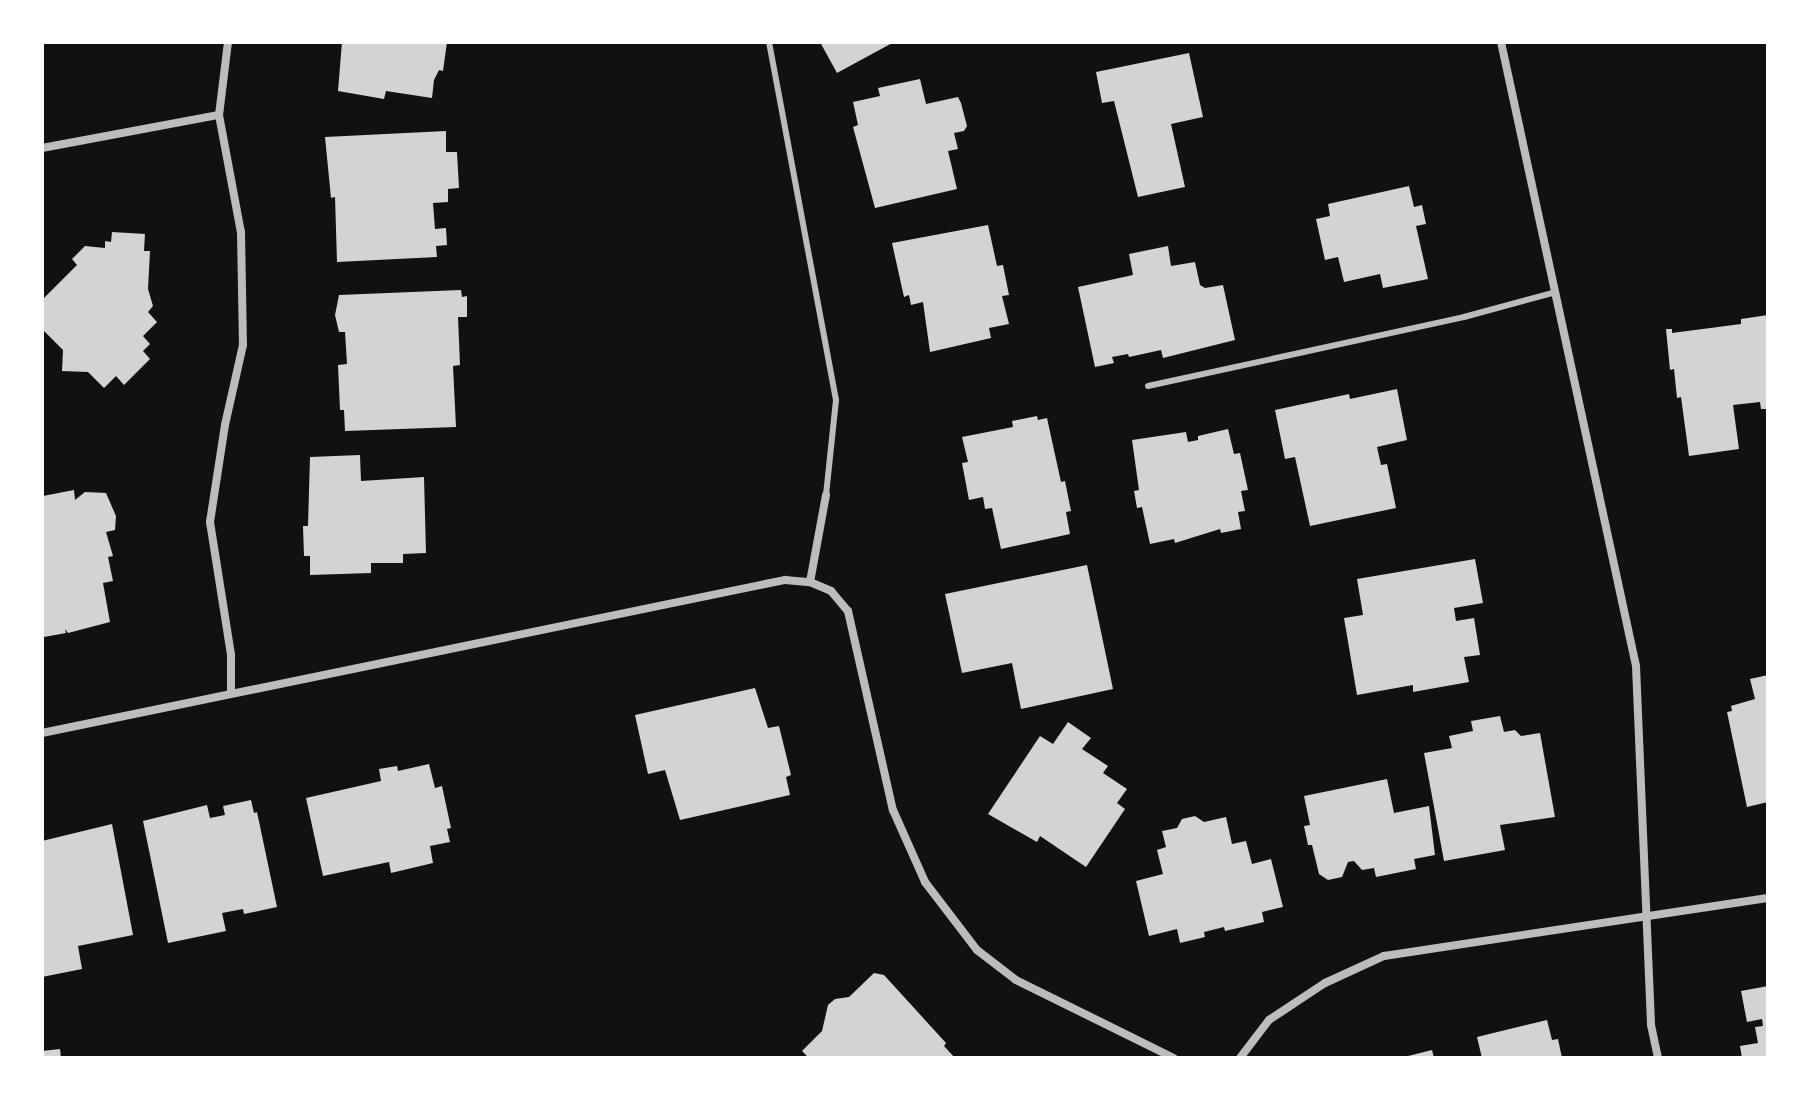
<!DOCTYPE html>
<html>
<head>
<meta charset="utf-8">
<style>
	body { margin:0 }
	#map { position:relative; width:1810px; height:1100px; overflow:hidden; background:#111; font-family:Ubuntu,sans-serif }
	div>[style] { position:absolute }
	.building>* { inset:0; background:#d3d3d3 }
	.service>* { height:6px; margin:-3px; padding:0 3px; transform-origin:3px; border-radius:3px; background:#bcbcbc }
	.minor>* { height:8px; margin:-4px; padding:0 4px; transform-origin:4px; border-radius:4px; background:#bcbcbc }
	span { translate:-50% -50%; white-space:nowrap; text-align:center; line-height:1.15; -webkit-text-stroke:7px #fff; paint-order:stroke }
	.frame { position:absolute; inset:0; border:44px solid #fff; pointer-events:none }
</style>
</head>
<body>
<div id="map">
	<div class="building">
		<i style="clip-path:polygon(342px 42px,447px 42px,443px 71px,439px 70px,434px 80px,432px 98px,386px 91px,384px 99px,338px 91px)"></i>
		<i style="clip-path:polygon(820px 42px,894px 42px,837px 73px)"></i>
		<i style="clip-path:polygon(1189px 53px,1203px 117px,1171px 124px,1185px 187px,1138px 197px,1114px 101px,1102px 103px,1096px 72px)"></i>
		<i style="clip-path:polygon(920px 79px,926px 104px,958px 97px,961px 103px,967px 126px,964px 131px,954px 133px,958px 149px,948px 151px,957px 189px,875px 208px,853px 127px,858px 125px,853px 102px,880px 96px,878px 88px)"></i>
		<i style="clip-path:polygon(446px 131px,446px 152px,457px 152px,459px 188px,448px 189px,448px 202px,433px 203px,435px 229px,446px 228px,447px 245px,436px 246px,437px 257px,337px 262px,335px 197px,331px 198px,325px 137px)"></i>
		<i style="clip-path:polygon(1409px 186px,1414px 207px,1422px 205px,1426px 224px,1416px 226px,1428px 279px,1383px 288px,1380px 274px,1344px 282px,1338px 257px,1325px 260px,1316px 219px,1330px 216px,1328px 204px)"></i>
		<i style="clip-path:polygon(988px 225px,997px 266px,1003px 265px,1009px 295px,1002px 296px,1009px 324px,989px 328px,991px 338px,930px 352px,923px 302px,911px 305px,909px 295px,904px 297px,892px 243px)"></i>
		<i style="clip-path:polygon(112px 232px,145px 234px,144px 251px,150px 251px,148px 289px,153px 306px,148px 312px,157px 322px,143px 336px,150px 344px,143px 351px,150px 359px,124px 385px,116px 376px,104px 388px,88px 372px,62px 371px,63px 350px,42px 329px,42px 300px,77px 265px,72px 259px,85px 246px,105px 248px,105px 241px,111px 242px)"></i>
		<i style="clip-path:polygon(1168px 246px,1171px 266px,1195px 262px,1200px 285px,1205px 288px,1223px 285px,1235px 340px,1163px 358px,1161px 350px,1129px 357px,1128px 354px,1112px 357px,1114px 363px,1095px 367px,1078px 287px,1133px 275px,1129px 254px)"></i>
		<i style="clip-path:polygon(461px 290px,462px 297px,467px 296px,467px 317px,458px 317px,460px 365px,453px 366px,456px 427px,345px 431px,344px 410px,340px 410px,338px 365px,347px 364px,345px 332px,339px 332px,335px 315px,339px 295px)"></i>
		<i style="clip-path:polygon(1768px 315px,1768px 409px,1761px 409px,1760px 402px,1733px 405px,1739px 449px,1689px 456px,1681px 397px,1677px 398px,1674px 369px,1670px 370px,1666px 329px,1672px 329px,1672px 333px,1741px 324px,1741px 319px)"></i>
		<i style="clip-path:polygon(1397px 389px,1407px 440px,1377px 447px,1381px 465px,1387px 464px,1396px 508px,1310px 526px,1295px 457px,1285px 459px,1275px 410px,1349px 394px,1350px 399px)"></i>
		<i style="clip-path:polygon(1037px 416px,1038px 420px,1047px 418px,1061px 482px,1065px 481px,1071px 511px,1066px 512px,1070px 534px,1001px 549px,992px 508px,985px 509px,983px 497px,969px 500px,962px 463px,968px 462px,962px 437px,1013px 427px,1012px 421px)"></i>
		<i style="clip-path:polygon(1228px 429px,1234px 454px,1240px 453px,1248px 490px,1241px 491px,1245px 511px,1238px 512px,1241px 529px,1221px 533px,1220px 529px,1175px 543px,1174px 539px,1150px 544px,1142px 507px,1137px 508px,1134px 491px,1139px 490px,1132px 440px,1186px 432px,1188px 442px,1198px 440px,1198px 436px)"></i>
		<i style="clip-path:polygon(360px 455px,361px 481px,424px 477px,426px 553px,403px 554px,403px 563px,371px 563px,371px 573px,310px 575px,310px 556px,304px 556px,303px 526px,308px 526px,310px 457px)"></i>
		<i style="clip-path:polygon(74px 490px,75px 500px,85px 492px,106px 493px,116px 516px,115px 530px,106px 532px,113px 556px,108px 557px,113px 581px,103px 583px,110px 622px,68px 633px,65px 629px,66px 633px,44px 637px,43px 496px)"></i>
		<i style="clip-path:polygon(1475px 559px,1483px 603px,1454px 608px,1456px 621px,1474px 618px,1480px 655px,1464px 657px,1469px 682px,1413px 692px,1413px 685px,1357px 695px,1344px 618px,1363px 615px,1357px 579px)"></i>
		<i style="clip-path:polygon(1087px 565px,1113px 689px,1021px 709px,1012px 663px,962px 673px,945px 594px)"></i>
		<i style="clip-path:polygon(1768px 675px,1768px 802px,1747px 807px,1727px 712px,1732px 711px,1731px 706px,1755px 699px,1750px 679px)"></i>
		<i style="clip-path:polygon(755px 688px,768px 728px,779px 726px,791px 775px,786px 777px,790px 795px,680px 820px,665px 770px,648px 774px,635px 715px)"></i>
		<i style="clip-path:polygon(1500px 716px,1504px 732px,1515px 730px,1521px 736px,1540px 733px,1555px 817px,1500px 825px,1505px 850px,1444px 861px,1424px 753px,1452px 748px,1449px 736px,1473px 731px,1471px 721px)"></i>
		<i style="clip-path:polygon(1068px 722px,1091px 738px,1082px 749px,1108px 766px,1103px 773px,1127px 789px,1117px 803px,1125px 809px,1086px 867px,1040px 836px,1037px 842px,988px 814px,1040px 736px,1053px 744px)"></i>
		<i style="clip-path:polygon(429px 764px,435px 788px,442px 786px,451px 828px,447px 829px,450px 842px,430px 846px,433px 863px,391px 873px,389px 862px,323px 876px,306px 798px,381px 781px,379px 769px,397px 766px,398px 771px)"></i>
		<i style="clip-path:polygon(1387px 779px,1394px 813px,1429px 806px,1435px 855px,1414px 859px,1416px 869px,1376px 877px,1374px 868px,1362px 870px,1354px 861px,1348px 862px,1342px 877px,1328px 880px,1319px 874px,1312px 845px,1308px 845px,1304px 826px,1310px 825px,1304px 796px)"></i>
		<i style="clip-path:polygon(251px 800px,254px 813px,257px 812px,277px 907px,244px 914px,243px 909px,222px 913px,226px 931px,168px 943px,143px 821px,207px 805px,210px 818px,225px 815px,223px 806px)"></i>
		<i style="clip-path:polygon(1195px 816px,1204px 822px,1226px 817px,1232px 844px,1246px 841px,1252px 864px,1271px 859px,1283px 907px,1262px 912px,1264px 922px,1225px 931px,1224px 927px,1204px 932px,1205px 937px,1180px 943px,1177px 929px,1149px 936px,1136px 881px,1163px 874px,1157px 850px,1166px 847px,1162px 831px,1177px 828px,1182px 819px)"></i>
		<i style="clip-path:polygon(112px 824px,133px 935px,78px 946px,82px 969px,42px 977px,42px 841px)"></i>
		<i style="clip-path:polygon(874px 973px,884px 975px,946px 1043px,944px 1046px,955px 1058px,809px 1058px,802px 1051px,822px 1031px,828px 1005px,835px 999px,849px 997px)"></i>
		<i style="clip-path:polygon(1768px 986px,1768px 1058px,1742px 1058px,1740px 1046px,1758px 1043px,1755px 1027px,1763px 1026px,1762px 1019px,1747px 1022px,1741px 991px)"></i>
		<i style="clip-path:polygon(1547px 1020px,1552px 1040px,1558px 1039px,1562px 1058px,1482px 1058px,1477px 1037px)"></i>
		<i style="clip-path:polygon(60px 1049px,61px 1058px,42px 1058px,42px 1051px)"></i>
		<i style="clip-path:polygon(1432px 1050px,1434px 1058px,1404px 1058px,1404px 1057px)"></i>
	</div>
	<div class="service">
		<i style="left:769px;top:42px;width:364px;rotate:79.4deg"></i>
		<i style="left:836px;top:400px;width:96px;rotate:96deg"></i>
		<i style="left:1148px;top:386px;width:323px;rotate:-12.3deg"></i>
		<i style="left:1464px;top:317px;width:95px;rotate:-15.2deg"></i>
	</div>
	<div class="minor">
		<i style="left:228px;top:42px;width:74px;rotate:97deg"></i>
		<i style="left:219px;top:115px;width:119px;rotate:79.4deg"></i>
		<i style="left:241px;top:232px;width:113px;rotate:89deg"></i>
		<i style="left:243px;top:345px;width:82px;rotate:102.7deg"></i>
		<i style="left:225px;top:425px;width:98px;rotate:98.8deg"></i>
		<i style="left:210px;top:522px;width:135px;rotate:81deg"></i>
		<i style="left:231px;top:655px;width:37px;rotate:90deg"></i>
		<i style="left:1501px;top:42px;width:638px;rotate:77.79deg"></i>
		<i style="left:1636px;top:666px;width:359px;rotate:87.6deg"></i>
		<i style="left:1651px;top:1025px;width:34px;rotate:78deg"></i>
		<i style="left:42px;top:148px;width:180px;rotate:-10.6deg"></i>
		<i style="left:826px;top:495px;width:88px;rotate:100.4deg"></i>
		<i style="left:810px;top:582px;width:23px;rotate:23deg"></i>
		<i style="left:831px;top:591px;width:26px;rotate:50deg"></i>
		<i style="left:848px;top:611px;width:204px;rotate:77.3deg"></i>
		<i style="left:893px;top:810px;width:79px;rotate:66deg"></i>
		<i style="left:925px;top:882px;width:86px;rotate:52.6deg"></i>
		<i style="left:977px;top:950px;width:49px;rotate:37.6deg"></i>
		<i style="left:1016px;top:980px;width:176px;rotate:26.3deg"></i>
		<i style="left:42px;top:733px;width:759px;rotate:-11.64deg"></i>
		<i style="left:785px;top:580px;width:25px;rotate:5deg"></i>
		<i style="left:1240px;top:1058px;width:48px;rotate:-52.7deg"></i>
		<i style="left:1269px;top:1020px;width:67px;rotate:-33.5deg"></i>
		<i style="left:1325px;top:983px;width:65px;rotate:-24.6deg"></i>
		<i style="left:1384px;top:956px;width:388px;rotate:-8.6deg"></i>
	</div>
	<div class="frame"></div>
</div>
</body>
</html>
